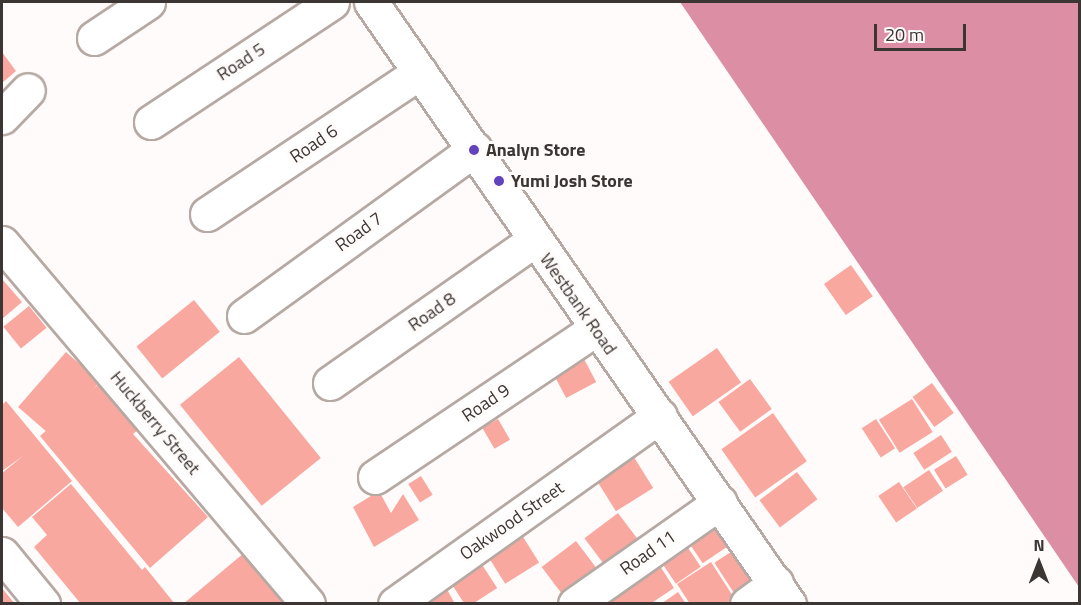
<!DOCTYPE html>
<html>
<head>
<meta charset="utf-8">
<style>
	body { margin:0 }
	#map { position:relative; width:1081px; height:605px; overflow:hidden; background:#fefbfa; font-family:"Titillium Web",sans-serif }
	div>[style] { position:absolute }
	.water>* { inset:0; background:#dc8fa4 }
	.building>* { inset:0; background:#f9a89f; transform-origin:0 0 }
	.roads { filter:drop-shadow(2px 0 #b6a9a3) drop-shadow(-2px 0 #b6a9a3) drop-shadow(0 2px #b6a9a3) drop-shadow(0 -2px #b6a9a3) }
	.minor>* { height:33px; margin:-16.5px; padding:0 16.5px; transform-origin:16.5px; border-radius:16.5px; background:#fff }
	.dots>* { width:16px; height:16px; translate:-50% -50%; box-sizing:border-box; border:3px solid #fefbfa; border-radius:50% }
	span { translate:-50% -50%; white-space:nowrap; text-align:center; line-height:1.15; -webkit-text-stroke:6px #fefbfa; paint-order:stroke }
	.street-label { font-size:18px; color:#3b3533 }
	.poi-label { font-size:18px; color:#3b3533; font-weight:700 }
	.left { translate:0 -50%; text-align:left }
	.frame { position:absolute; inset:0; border:3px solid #3b3533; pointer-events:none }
	.north { position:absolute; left:1009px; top:533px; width:60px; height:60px; -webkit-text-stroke:4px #fefbfa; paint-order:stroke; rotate:0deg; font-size:16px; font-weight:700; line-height:24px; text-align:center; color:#3b3533 }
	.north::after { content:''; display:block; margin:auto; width:21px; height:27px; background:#3b3533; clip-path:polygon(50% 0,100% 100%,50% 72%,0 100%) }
	.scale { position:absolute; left:874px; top:24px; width:92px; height:27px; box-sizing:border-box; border:3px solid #3b3533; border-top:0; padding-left:8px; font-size:18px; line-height:21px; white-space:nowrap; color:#3b3533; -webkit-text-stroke:4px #fefbfa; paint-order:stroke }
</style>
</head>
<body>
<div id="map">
	<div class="water">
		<i style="clip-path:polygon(680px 2px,1079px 2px,1079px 587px)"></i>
	</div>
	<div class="building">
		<i style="clip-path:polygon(2px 52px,16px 71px,2px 83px)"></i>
		<i style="left:851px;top:265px;width:38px;height:33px;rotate:55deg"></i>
		<i style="clip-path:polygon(2px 279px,22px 302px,2px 319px)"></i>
		<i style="left:194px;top:300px;width:41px;height:74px;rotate:51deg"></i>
		<i style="left:29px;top:306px;width:28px;height:33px;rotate:51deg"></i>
		<i style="left:717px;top:348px;width:42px;height:59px;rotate:55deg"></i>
		<i style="left:66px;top:352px;width:45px;height:73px;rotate:41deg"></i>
		<i style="left:239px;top:357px;width:130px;height:76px;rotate:51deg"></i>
		<i style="left:584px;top:359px;width:26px;height:34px;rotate:62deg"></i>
		<i style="left:750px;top:379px;width:37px;height:39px;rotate:54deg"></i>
		<i style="clip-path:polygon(101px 382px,143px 426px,133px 434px,208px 517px,150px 568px,40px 436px)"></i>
		<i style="left:932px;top:383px;width:37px;height:24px;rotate:54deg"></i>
		<i style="left:912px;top:399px;width:39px;height:39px;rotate:58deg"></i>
		<i style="clip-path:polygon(6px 401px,72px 481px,18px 527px,2px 508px,2px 473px,23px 456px,2px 471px,2px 405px)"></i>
		<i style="left:773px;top:413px;width:59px;height:63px;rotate:55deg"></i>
		<i style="left:498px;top:419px;width:24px;height:18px;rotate:60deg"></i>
		<i style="left:876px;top:419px;width:35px;height:17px;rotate:57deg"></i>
		<i style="left:941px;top:435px;width:20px;height:33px;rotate:57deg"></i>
		<i style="left:632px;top:454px;width:40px;height:44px;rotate:58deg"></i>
		<i style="left:956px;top:456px;width:22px;height:26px;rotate:58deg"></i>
		<i style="left:929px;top:470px;width:25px;height:31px;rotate:56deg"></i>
		<i style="left:797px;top:472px;width:34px;height:47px;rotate:53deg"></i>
		<i style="left:421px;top:476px;width:22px;height:15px;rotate:58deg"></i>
		<i style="left:899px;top:482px;width:32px;height:25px;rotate:56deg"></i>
		<i style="clip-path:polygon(71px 484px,142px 570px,145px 567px,175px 604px,81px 604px,34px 547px,47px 535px,32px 517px)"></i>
		<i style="clip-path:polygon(379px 491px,391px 513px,403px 494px,419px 520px,374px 547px,353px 507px)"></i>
		<i style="left:618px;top:513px;width:35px;height:42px;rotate:53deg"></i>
		<i style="left:711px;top:513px;width:37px;height:35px;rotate:56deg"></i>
		<i style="left:520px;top:532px;width:36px;height:40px;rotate:58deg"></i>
		<i style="left:576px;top:541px;width:36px;height:43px;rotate:53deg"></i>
		<i style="left:684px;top:542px;width:30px;height:30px;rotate:56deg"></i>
		<i style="left:737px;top:548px;width:43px;height:27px;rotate:57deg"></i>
		<i style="clip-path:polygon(244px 553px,286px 604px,183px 604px)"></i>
		<i style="clip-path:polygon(653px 555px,674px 588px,650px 604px,609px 604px,599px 590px)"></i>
		<i style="left:477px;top:557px;width:37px;height:36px;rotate:57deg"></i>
		<i style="clip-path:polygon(711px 562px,738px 604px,690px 604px,677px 584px)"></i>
		<i style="clip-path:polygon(443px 582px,455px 604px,416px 604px)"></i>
		<i style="clip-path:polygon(2px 588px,15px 604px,2px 604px)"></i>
		<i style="clip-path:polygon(678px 592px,686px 604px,661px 604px)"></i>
	</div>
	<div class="roads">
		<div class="minor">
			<i style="left:371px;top:2px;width:733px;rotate:55.23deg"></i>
			<i style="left:94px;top:38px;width:65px;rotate:-33.7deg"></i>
			<i style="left:2px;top:117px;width:37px;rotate:-46deg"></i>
			<i style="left:151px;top:122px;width:217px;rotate:-33.5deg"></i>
			<i style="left:207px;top:214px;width:256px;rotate:-33.7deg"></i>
			<i style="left:2px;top:243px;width:473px;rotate:49.7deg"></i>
			<i style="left:244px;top:316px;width:285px;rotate:-35.9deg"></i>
			<i style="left:330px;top:383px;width:249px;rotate:-35deg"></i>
			<i style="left:375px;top:477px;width:265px;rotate:-33.9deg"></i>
			<i style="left:2px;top:554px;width:65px;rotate:50.6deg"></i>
			<i style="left:395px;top:604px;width:325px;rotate:-35.4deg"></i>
			<i style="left:575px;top:604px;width:177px;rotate:-35.1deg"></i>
			<i style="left:747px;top:604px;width:36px;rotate:-36deg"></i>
		</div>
	</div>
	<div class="dots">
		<i style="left:474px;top:150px;background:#6243bc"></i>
		<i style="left:499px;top:181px;background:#6243bc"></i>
	</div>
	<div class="street-label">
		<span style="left:241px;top:62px;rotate:-33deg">Road 5</span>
		<span style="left:314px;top:144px;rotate:-34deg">Road 6</span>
		<span style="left:359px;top:232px;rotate:-36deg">Road 7</span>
		<span style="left:578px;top:304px;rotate:55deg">Westbank Road</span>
		<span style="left:432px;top:312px;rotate:-35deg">Road 8</span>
		<span style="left:486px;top:403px;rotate:-34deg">Road 9</span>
		<span style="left:155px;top:423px;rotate:50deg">Huckberry Street</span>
		<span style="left:512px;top:521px;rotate:-35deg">Oakwood Street</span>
		<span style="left:648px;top:553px;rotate:-35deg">Road 11</span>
	</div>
	<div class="poi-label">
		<span class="left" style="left:486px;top:150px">Analyn Store</span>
		<span class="left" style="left:511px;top:181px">Yumi Josh Store</span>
	</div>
	<div class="frame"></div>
	<div class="north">N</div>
	<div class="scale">20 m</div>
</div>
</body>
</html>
